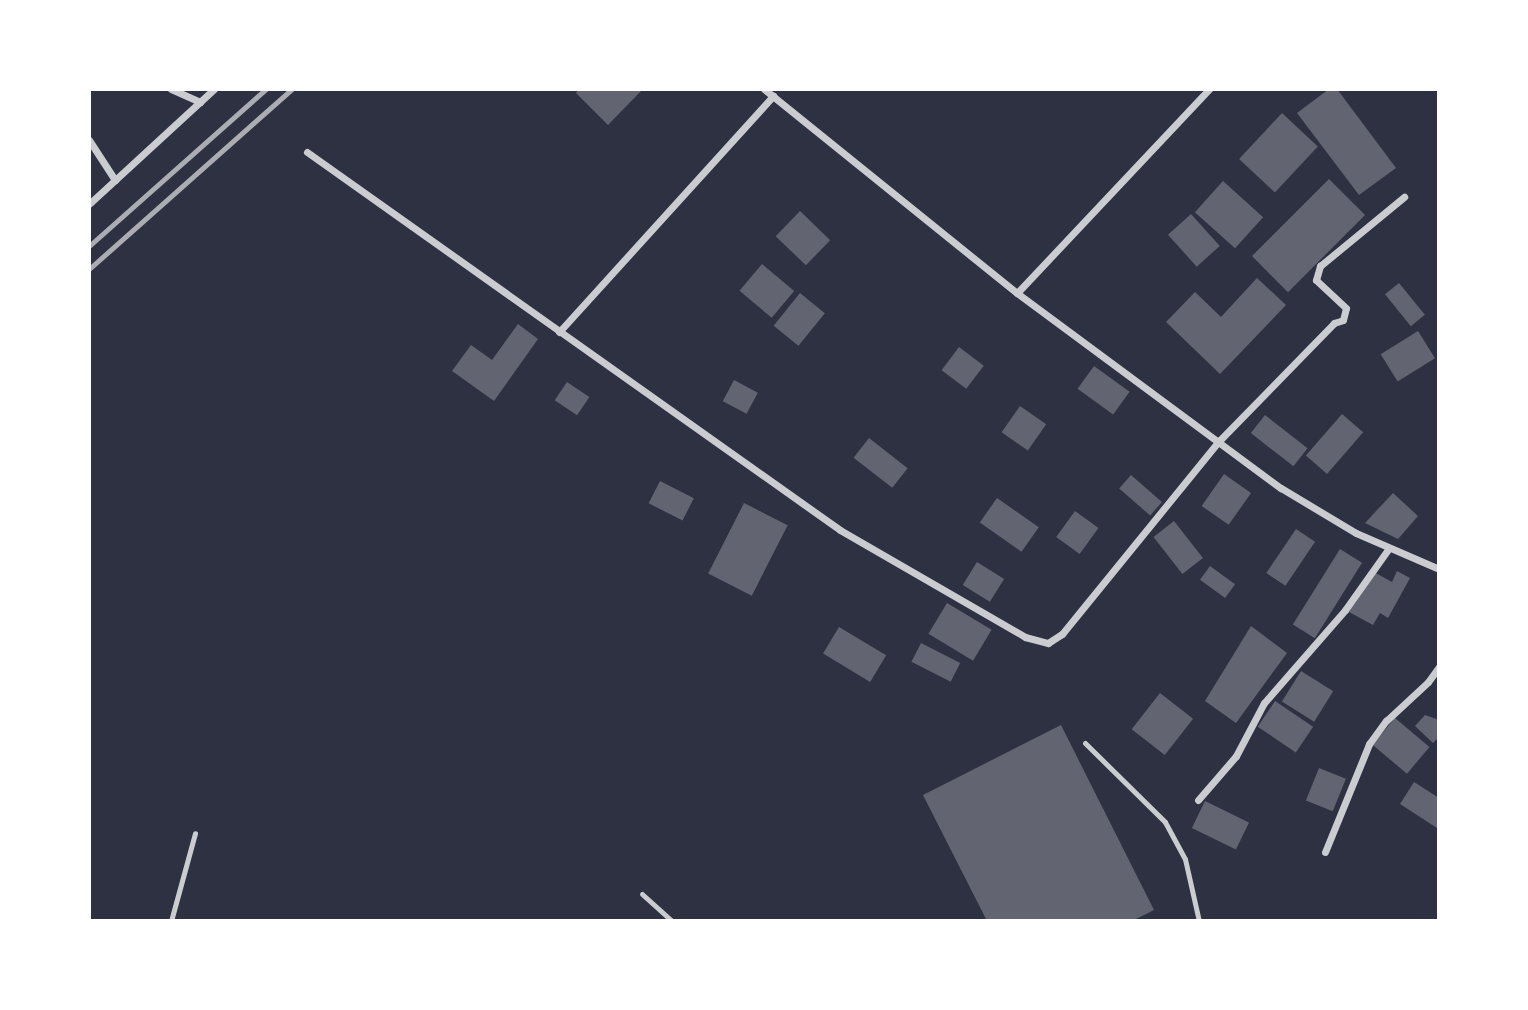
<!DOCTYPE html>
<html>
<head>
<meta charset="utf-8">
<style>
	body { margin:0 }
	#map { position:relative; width:1528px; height:1010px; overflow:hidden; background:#2d3142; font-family:Cabin,sans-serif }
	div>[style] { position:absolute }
	.building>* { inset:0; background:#626471; transform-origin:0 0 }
	.service>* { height:5px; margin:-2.5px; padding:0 2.5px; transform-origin:2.5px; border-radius:2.5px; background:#caccd0 }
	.minor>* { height:7px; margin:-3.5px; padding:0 3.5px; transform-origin:3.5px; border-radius:3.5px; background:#caccd0 }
	.rail>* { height:5px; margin:-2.5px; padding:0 2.5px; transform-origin:2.5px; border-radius:2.5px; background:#abadb3 }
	span { translate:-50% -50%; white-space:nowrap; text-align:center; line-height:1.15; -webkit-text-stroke:5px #fff; paint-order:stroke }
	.frame { position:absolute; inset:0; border:91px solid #fff; pointer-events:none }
</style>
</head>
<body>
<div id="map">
	<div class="building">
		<i style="clip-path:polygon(579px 89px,643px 89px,608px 125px,576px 93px)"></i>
		<i style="clip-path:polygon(1329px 89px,1337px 89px,1396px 168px,1359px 195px,1297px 113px)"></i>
		<i style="left:1282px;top:113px;width:49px;height:63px;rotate:43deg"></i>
		<i style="left:1329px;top:179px;width:51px;height:109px;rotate:45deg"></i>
		<i style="left:1223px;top:181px;width:54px;height:42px;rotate:42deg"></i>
		<i style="left:800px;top:211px;width:42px;height:35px;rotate:44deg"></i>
		<i style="left:1191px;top:214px;width:43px;height:31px;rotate:48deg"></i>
		<i style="left:762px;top:264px;width:42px;height:35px;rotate:40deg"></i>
		<i style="clip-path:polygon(1257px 278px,1286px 305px,1220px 374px,1166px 322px,1195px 292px,1221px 317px)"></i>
		<i style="left:1399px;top:283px;width:41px;height:18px;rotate:51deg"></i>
		<i style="left:800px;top:293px;width:32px;height:42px;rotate:39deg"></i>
		<i style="clip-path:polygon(518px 324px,538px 339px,494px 401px,452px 371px,471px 345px,492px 360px)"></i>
		<i style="left:1418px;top:331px;width:32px;height:44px;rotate:58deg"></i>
		<i style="left:959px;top:347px;width:31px;height:29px;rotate:37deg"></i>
		<i style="left:1094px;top:366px;width:44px;height:28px;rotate:36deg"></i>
		<i style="left:734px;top:380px;width:27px;height:24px;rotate:28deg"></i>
		<i style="left:567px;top:382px;width:27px;height:22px;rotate:34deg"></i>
		<i style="left:1020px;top:406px;width:32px;height:32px;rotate:35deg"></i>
		<i style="left:1342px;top:414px;width:28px;height:55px;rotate:41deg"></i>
		<i style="left:1265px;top:415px;width:54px;height:23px;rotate:38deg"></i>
		<i style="left:869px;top:438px;width:49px;height:25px;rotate:38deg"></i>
		<i style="left:1224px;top:474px;width:33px;height:39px;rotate:35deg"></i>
		<i style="left:1131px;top:475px;width:41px;height:18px;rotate:41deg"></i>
		<i style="left:660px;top:481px;width:38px;height:25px;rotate:27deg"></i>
		<i style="clip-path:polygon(1393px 493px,1418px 516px,1398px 539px,1365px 523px)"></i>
		<i style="left:997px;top:498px;width:51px;height:30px;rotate:35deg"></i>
		<i style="left:744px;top:503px;width:49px;height:79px;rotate:27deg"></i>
		<i style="left:1075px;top:511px;width:29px;height:32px;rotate:36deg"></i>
		<i style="left:1174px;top:521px;width:47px;height:26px;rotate:52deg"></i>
		<i style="left:1296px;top:529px;width:23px;height:53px;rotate:34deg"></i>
		<i style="left:1340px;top:549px;width:26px;height:89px;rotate:32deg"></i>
		<i style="left:977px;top:562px;width:32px;height:27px;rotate:32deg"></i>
		<i style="left:1210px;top:566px;width:31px;height:17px;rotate:36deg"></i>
		<i style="clip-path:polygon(1372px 571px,1392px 582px,1397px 571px,1410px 578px,1388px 618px,1380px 613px,1373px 625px,1349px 612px)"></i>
		<i style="left:947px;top:603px;width:52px;height:36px;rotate:31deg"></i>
		<i style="clip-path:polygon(1251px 626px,1287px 653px,1236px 723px,1205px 701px)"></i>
		<i style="left:839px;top:627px;width:55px;height:31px;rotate:31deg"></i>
		<i style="left:921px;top:643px;width:44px;height:21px;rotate:27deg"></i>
		<i style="left:1301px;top:671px;width:38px;height:36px;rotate:32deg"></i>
		<i style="left:1160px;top:693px;width:42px;height:46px;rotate:38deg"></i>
		<i style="left:1275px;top:701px;width:46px;height:31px;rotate:34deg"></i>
		<i style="clip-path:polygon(1425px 715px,1439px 720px,1439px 737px,1433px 743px,1415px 726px)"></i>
		<i style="left:1395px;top:718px;width:45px;height:35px;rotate:40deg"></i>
		<i style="clip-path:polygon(1061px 725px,1154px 910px,1132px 921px,987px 921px,923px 795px)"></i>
		<i style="left:1319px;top:768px;width:29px;height:35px;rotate:22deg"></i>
		<i style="clip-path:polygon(1414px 782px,1439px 798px,1437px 828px,1400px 804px)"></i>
		<i style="left:1205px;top:801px;width:49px;height:30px;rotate:26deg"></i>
	</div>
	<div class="service">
		<i style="left:1085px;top:743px;width:112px;rotate:44.6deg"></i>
		<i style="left:1165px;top:822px;width:42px;rotate:61.6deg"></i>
		<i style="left:1185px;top:859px;width:64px;rotate:77.3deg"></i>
		<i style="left:642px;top:894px;width:40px;rotate:42deg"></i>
		<i style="left:171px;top:921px;width:91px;rotate:-74.7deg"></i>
	</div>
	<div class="minor">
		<i style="left:171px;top:89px;width:32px;rotate:24deg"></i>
		<i style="left:764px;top:89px;width:325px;rotate:38.9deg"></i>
		<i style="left:1017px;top:293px;width:328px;rotate:36.5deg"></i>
		<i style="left:1281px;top:488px;width:87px;rotate:31deg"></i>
		<i style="left:1356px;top:533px;width:90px;rotate:23.4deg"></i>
		<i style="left:89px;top:140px;width:48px;rotate:57deg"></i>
		<i style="left:307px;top:152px;width:653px;rotate:35.34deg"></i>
		<i style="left:840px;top:530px;width:214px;rotate:30deg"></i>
		<i style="left:1025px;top:637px;width:24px;rotate:15deg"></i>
		<i style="left:1048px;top:643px;width:17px;rotate:-33deg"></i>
		<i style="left:1062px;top:634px;width:249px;rotate:-50.9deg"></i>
		<i style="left:1219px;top:441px;width:165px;rotate:-45.7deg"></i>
		<i style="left:1334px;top:323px;width:9px;rotate:-18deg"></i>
		<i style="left:1343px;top:320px;width:12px;rotate:-76deg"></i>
		<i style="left:1346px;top:308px;width:41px;rotate:-137deg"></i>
		<i style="left:1316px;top:280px;width:15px;rotate:-74deg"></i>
		<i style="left:1320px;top:266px;width:109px;rotate:-39.4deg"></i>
		<i style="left:89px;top:204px;width:170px;rotate:-42.6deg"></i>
		<i style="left:1017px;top:293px;width:280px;rotate:-46.7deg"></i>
		<i style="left:559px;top:332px;width:319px;rotate:-47.8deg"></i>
		<i style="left:1198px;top:800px;width:58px;rotate:-49.2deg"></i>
		<i style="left:1236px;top:756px;width:60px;rotate:-62.2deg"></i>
		<i style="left:1264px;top:703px;width:123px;rotate:-48.9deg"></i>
		<i style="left:1345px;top:610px;width:76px;rotate:-54.6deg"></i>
		<i style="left:1325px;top:852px;width:117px;rotate:-67.8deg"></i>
		<i style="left:1369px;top:744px;width:29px;rotate:-54deg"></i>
		<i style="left:1386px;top:721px;width:57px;rotate:-42.9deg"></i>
		<i style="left:1428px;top:682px;width:19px;rotate:-54deg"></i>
	</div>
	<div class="rail">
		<i style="left:89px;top:246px;width:237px;rotate:-41.6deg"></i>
		<i style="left:89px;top:269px;width:271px;rotate:-41.6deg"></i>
	</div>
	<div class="frame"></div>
</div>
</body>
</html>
